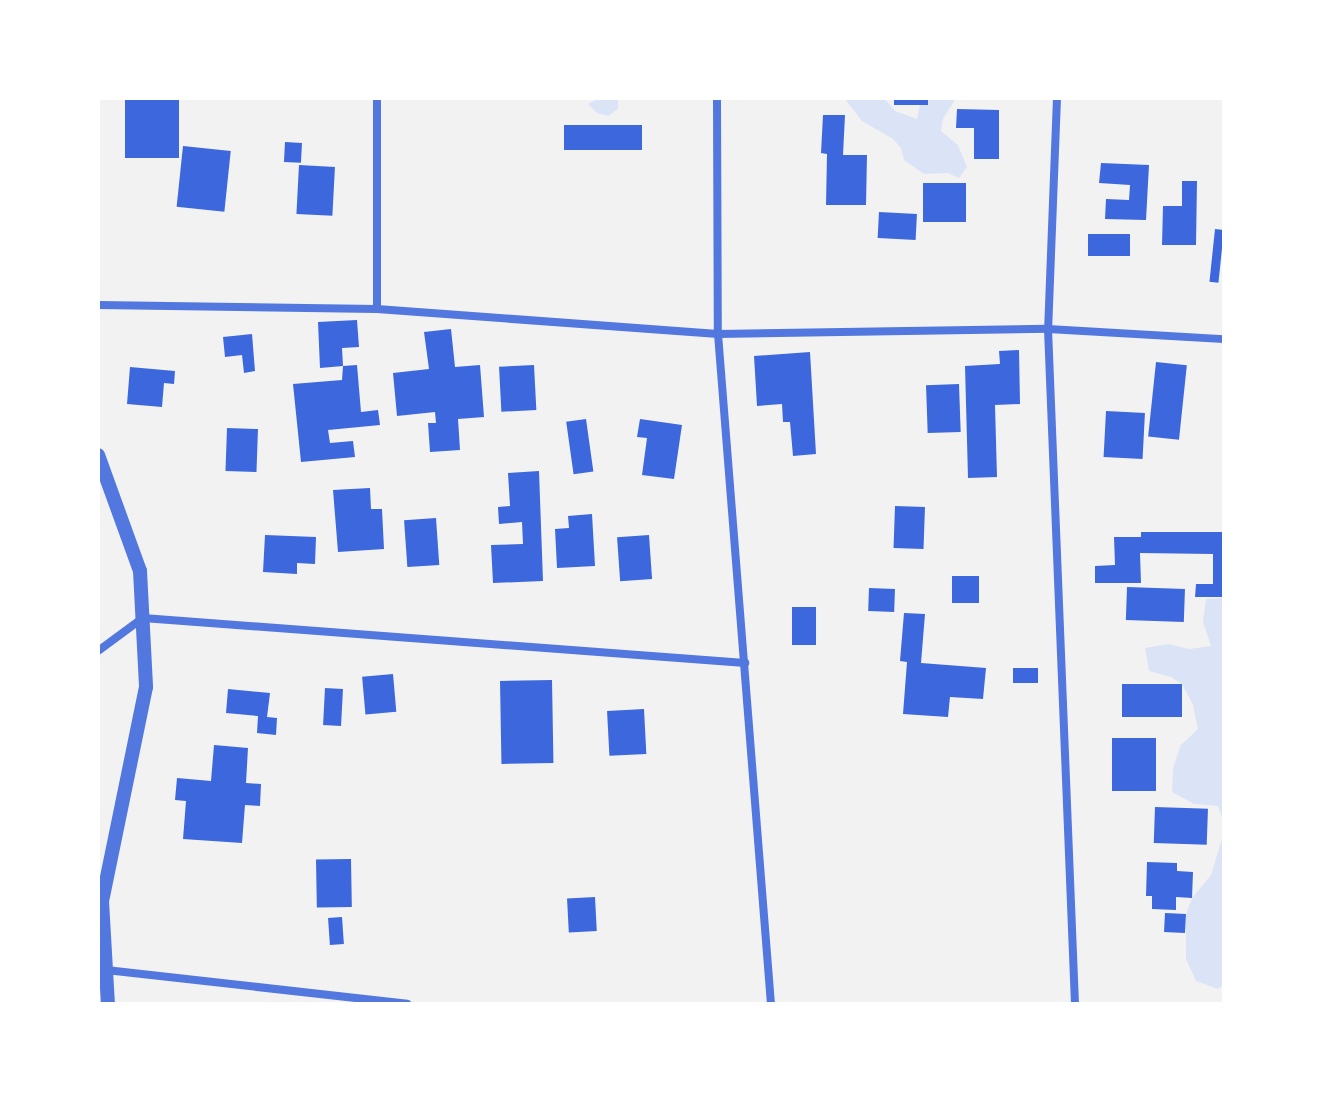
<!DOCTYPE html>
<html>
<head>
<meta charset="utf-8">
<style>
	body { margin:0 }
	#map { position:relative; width:1322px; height:1102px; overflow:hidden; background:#f2f2f2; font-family:"IBM Plex Serif",serif }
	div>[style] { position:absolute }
	.green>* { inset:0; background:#dbe4f7 }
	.building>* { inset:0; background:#3d67dc; transform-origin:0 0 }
	.minor>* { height:8px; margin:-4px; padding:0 4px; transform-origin:4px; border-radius:4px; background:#5277de }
	.tertiary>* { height:14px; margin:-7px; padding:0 7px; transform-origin:7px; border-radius:7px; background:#5277de }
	span { translate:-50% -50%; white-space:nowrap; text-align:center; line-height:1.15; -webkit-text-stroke:8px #fff; paint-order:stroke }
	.frame { position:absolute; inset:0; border:100px solid #fff; pointer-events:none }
</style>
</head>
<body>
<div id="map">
	<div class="green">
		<i style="clip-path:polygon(599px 98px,618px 98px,618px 109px,608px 116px,597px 113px,588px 104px)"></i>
		<i style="clip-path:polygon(844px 98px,884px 98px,895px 111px,917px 119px,921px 98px,956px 98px,943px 119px,941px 131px,958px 145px,967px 167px,959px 178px,948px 173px,924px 174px,904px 160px,901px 148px,893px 139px,862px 121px)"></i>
		<i style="clip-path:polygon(1224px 598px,1224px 823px,1218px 806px,1194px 804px,1172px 792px,1173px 769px,1180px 746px,1198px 729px,1193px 705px,1182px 684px,1171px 677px,1149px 671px,1145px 648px,1168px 644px,1189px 649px,1211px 646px,1203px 622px,1206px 599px)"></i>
		<i style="clip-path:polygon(1224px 832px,1224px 985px,1218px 989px,1196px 981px,1186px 959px,1186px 914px,1192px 898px,1211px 875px)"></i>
	</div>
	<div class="building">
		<i style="left:125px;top:98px;width:54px;height:60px"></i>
		<i style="left:894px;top:98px;width:34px;height:7px"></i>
		<i style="clip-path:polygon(957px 109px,999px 110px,999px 159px,974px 159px,974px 128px,956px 128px)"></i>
		<i style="clip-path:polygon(823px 115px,845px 115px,843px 155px,867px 155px,866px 205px,826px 205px,827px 154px,821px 153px)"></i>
		<i style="left:642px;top:125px;width:25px;height:78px;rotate:90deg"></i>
		<i style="left:285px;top:142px;width:17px;height:20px;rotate:3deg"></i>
		<i style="left:183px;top:146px;width:48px;height:61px;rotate:6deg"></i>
		<i style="clip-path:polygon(1101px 163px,1149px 165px,1146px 220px,1105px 219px,1106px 199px,1129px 200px,1130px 185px,1099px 183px)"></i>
		<i style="left:299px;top:165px;width:36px;height:49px;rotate:3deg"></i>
		<i style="clip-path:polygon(1182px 181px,1197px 181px,1196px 245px,1162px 245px,1163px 206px,1182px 206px)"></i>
		<i style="left:923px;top:183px;width:43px;height:39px"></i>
		<i style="left:879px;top:212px;width:38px;height:26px;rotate:3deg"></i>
		<i style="left:1215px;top:229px;width:9px;height:53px;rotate:6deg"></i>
		<i style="left:1088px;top:234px;width:42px;height:22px"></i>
		<i style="clip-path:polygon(357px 320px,359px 347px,342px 348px,343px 366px,357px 365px,361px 412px,378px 410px,380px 425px,328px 430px,330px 443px,353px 441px,355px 457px,301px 462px,293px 384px,342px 380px,343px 366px,320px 368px,318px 322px)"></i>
		<i style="clip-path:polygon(451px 329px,455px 367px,480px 365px,484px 417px,458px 419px,460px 450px,430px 452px,428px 423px,436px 423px,435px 412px,397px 416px,393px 373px,429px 369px,424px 332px)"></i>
		<i style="clip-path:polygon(252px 334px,255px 371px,244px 373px,242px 355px,225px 357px,223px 337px)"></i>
		<i style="clip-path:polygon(1019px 350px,1020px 404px,995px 405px,997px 477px,968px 478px,965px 366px,1000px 364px,999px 351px)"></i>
		<i style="clip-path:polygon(810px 352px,816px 454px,793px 456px,790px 422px,783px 422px,782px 404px,757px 406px,754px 356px)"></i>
		<i style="left:1156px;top:362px;width:31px;height:75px;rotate:6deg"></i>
		<i style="left:534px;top:365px;width:45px;height:35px;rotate:87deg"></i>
		<i style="clip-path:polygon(130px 367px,175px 371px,174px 384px,164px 383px,162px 407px,127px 404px)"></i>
		<i style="left:959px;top:384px;width:48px;height:33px;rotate:88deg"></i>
		<i style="left:1106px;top:411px;width:39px;height:46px;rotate:3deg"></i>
		<i style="left:586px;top:419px;width:53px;height:20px;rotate:82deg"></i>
		<i style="clip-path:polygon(640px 419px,682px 425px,674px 479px,642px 475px,647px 438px,637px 437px)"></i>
		<i style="left:227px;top:428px;width:31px;height:43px;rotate:2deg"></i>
		<i style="clip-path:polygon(539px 471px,543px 581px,493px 583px,491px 545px,523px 544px,522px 522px,499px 524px,498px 507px,510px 506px,508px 473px)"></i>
		<i style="clip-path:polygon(370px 488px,371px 509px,382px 509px,384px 549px,338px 552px,333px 490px)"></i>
		<i style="left:895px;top:506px;width:30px;height:42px;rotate:2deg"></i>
		<i style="clip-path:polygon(592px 514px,595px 566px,557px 568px,555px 529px,569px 528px,568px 516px)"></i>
		<i style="left:436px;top:518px;width:47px;height:32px;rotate:86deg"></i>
		<i style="clip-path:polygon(1141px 532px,1224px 532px,1224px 597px,1195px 597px,1196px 584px,1213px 584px,1213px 554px,1140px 553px,1141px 583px,1095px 583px,1095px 566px,1115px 565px,1114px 537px,1141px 537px)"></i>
		<i style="clip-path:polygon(265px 535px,316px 537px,315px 564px,297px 563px,297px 574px,263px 572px)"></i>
		<i style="left:649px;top:535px;width:44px;height:32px;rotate:86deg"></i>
		<i style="left:979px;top:576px;width:27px;height:27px;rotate:90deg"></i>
		<i style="left:1127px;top:587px;width:58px;height:33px;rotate:2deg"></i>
		<i style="left:869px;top:588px;width:26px;height:23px;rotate:2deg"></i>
		<i style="left:792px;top:607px;width:24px;height:38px"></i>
		<i style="clip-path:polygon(904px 613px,925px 614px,921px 663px,986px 668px,983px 699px,950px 697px,948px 717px,903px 714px,907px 662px,900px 661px)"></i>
		<i style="left:1013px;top:668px;width:25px;height:15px"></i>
		<i style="left:393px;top:674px;width:38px;height:31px;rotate:85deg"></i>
		<i style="left:552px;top:680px;width:83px;height:52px;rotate:89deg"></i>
		<i style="left:1122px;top:684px;width:60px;height:33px"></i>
		<i style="left:325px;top:688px;width:18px;height:37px;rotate:3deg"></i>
		<i style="clip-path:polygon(228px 689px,270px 693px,267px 717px,277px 718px,276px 735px,257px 733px,258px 716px,226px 713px)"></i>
		<i style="left:644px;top:709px;width:45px;height:37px;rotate:87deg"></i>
		<i style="left:1156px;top:738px;width:53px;height:44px;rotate:90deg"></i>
		<i style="clip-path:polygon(214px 745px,248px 748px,246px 783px,261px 784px,260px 806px,245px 805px,242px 843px,183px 839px,186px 801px,175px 800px,177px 778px,211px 781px)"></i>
		<i style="left:1155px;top:807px;width:53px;height:36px;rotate:2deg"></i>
		<i style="left:351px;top:859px;width:48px;height:35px;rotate:89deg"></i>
		<i style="clip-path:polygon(1147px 862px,1177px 863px,1177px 871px,1193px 872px,1192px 898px,1176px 897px,1176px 910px,1152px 909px,1152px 896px,1146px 896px)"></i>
		<i style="left:595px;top:897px;width:34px;height:28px;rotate:87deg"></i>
		<i style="left:1165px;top:913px;width:21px;height:19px;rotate:3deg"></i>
		<i style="left:342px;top:917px;width:27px;height:14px;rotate:86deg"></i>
	</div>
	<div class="minor">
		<i style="left:377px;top:98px;width:211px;rotate:90deg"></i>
		<i style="left:717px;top:98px;width:236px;rotate:89.8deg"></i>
		<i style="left:718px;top:334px;width:672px;rotate:85.48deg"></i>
		<i style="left:1057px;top:98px;width:231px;rotate:92.2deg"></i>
		<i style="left:1048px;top:329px;width:676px;rotate:87.71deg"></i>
		<i style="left:98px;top:305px;width:279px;rotate:0.8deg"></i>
		<i style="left:377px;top:309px;width:342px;rotate:4.2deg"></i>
		<i style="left:718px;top:334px;width:330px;rotate:-0.9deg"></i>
		<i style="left:1048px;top:329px;width:176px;rotate:3.3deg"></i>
		<i style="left:98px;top:651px;width:56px;rotate:-36.3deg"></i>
		<i style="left:143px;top:618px;width:604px;rotate:4.27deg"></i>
		<i style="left:106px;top:970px;width:303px;rotate:6.4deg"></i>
	</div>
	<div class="tertiary">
		<i style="left:98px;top:455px;width:123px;rotate:70.1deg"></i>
		<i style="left:140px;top:571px;width:116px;rotate:87deg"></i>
		<i style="left:146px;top:687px;width:218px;rotate:101.6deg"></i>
		<i style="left:102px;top:901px;width:103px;rotate:86.7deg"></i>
	</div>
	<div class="frame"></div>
</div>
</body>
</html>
